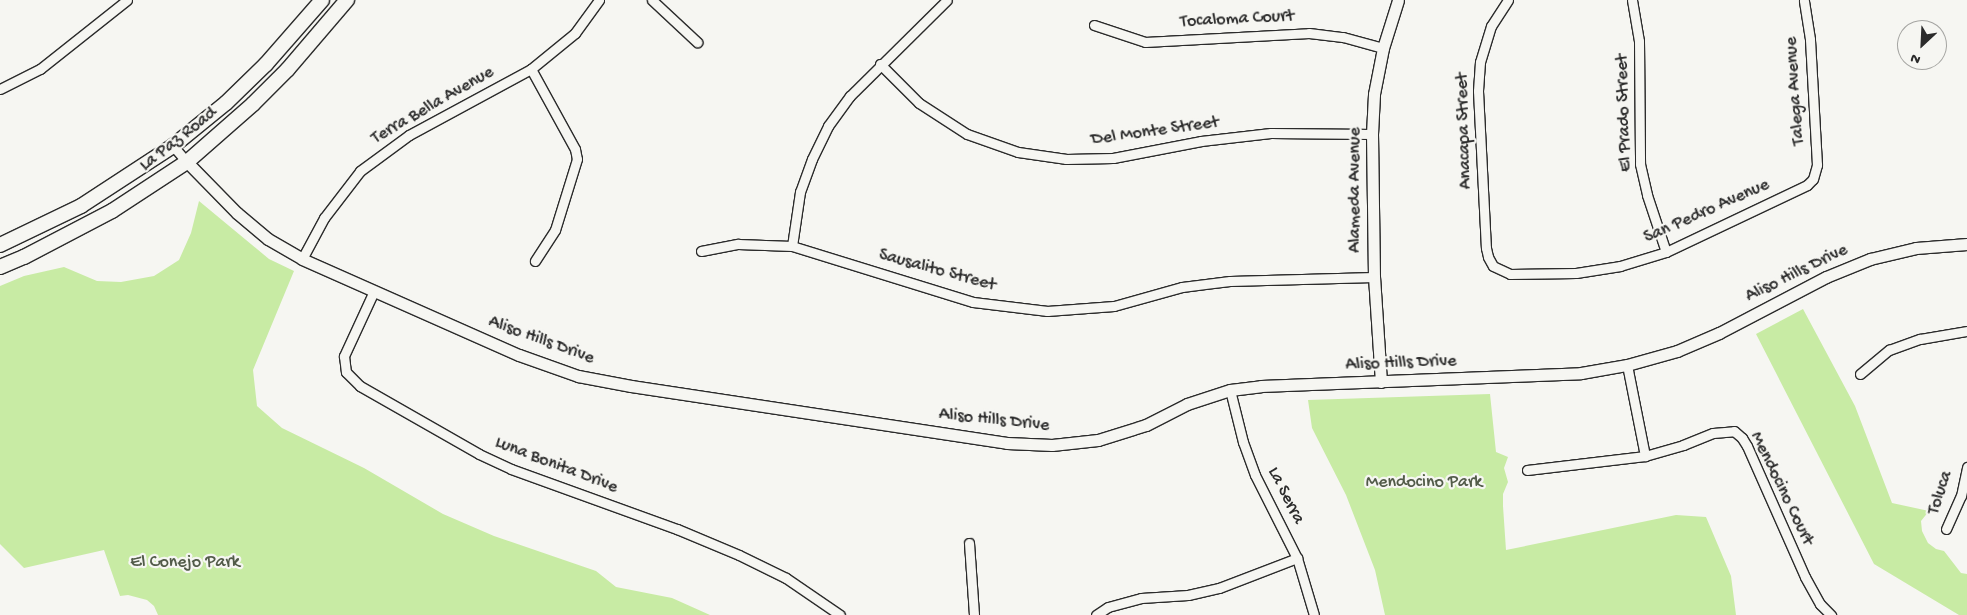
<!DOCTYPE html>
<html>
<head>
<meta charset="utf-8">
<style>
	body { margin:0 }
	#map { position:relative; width:1967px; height:615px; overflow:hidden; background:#f6f6f2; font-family:"Gochi Hand",sans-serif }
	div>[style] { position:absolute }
	.green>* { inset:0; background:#c8eba4 }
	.roads { filter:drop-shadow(1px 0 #2b2b2b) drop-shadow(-1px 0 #2b2b2b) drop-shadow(0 1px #2b2b2b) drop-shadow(0 -1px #2b2b2b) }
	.minor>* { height:9px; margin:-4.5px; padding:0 4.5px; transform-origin:4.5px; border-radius:4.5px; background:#f6f6f2 }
	.tertiary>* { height:11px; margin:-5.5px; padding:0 5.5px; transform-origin:5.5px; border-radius:5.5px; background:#f6f6f2 }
	.primary>* { height:14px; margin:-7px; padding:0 7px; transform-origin:7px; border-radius:7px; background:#f6f6f2 }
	span { translate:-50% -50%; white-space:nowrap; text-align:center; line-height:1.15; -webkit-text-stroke:4.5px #f6f6f2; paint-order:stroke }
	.street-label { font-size:18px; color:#2b2b2b }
	.park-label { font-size:18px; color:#525b49 }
	.north { position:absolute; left:1897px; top:20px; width:50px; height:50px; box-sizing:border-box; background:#f6f6f2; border:1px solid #a5a5a2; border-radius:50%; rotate:205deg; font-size:14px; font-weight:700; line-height:20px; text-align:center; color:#2b2b2b }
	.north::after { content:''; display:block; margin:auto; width:18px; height:22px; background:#2b2b2b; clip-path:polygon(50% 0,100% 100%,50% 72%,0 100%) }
</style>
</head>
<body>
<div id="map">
	<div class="green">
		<i style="clip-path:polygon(199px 201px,269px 259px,294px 271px,253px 370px,257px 406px,282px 428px,364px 468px,443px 514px,494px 536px,596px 571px,616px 587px,672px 598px,710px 615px,158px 615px,154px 606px,147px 600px,128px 595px,120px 596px,104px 550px,24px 568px,0 544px,0 286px,24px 276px,64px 267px,97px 281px,121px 282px,154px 276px,179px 260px,191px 233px)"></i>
		<i style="clip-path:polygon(1803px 309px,1855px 406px,1892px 503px,1929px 511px,1921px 521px,1922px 531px,1928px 543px,1936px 549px,1944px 551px,1961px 573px,1967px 574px,1967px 615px,1959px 615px,1874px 564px,1756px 334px)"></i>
		<i style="clip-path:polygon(1490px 394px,1496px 452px,1508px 457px,1504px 468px,1508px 482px,1503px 494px,1503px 506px,1506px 550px,1676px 515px,1706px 517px,1731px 576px,1736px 615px,1385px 615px,1375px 570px,1346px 495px,1312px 428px,1308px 400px)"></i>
	</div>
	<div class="roads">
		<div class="minor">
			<i style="left:652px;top:0;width:62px;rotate:43deg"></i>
			<i style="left:1508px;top:0;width:31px;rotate:123deg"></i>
			<i style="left:1491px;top:26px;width:38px;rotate:107deg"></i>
			<i style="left:1480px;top:62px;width:29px;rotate:94deg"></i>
			<i style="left:1478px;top:91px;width:157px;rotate:87.1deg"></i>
			<i style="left:1486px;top:248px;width:9px;rotate:77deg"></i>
			<i style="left:1488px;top:257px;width:10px;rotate:61deg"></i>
			<i style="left:1493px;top:266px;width:19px;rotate:25deg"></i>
			<i style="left:1510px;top:274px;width:66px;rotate:-0.9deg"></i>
			<i style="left:1576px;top:273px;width:45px;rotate:-9deg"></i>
			<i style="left:1620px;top:266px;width:48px;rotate:-16.9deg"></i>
			<i style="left:1666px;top:252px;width:156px;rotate:-25.4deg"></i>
			<i style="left:1807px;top:185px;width:8px;rotate:-45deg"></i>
			<i style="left:1813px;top:179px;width:15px;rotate:-74deg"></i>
			<i style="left:1817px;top:165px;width:126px;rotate:-93.2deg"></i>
			<i style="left:1810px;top:39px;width:39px;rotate:-99deg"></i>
			<i style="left:1632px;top:0;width:42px;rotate:80.3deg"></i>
			<i style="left:1639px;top:41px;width:123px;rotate:89.5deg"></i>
			<i style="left:1640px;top:164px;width:32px;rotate:77deg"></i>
			<i style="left:1647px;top:195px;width:60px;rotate:71.6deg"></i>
			<i style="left:1094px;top:25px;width:54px;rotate:18.4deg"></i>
			<i style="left:1145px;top:42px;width:164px;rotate:-3.1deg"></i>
			<i style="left:1309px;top:33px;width:34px;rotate:7deg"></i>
			<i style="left:1343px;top:37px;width:41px;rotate:15.4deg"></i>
			<i style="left:880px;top:64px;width:55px;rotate:45deg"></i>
			<i style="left:919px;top:103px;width:57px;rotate:32.9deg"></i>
			<i style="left:967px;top:134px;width:54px;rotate:19.4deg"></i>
			<i style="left:1018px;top:152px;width:49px;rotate:8.3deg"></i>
			<i style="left:1066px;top:159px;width:47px;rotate:-1.2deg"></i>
			<i style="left:1113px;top:158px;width:90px;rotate:-10.9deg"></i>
			<i style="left:1201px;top:141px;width:70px;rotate:-6.5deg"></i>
			<i style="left:1271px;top:133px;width:101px;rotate:0.6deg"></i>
			<i style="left:531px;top:69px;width:91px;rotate:61.2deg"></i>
			<i style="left:575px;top:149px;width:10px;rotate:79deg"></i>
			<i style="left:577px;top:159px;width:74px;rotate:107.2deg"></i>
			<i style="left:555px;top:230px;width:37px;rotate:123deg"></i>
			<i style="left:0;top:89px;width:45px;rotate:-26.6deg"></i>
			<i style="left:40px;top:69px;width:111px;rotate:-38.4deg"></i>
			<i style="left:173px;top:146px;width:21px;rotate:49deg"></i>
			<i style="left:792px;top:246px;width:55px;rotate:-81.6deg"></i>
			<i style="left:800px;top:192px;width:35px;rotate:-70deg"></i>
			<i style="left:812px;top:159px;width:37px;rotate:-64deg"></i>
			<i style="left:828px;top:126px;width:37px;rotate:-54deg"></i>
			<i style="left:850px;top:96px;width:136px;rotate:-44.7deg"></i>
			<i style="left:701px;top:251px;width:38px;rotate:-11deg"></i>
			<i style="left:738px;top:244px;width:54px;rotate:2.1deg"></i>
			<i style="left:792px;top:246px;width:189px;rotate:17.2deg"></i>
			<i style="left:973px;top:302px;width:75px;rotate:6.9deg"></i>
			<i style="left:1047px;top:311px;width:67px;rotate:-4.3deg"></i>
			<i style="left:1114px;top:306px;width:71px;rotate:-15.6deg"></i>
			<i style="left:1182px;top:287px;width:48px;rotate:-7.1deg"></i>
			<i style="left:1230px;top:281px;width:144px;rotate:-1.6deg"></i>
			<i style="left:302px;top:259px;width:47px;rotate:-61.8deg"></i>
			<i style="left:324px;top:218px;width:59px;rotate:-52.5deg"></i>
			<i style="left:360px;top:171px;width:61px;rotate:-36.3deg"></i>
			<i style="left:409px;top:135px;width:139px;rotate:-28.4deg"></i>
			<i style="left:531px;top:69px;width:57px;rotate:-39.3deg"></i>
			<i style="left:575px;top:33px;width:41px;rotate:-54deg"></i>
			<i style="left:374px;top:291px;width:72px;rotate:114.8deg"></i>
			<i style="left:344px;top:356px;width:16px;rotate:83deg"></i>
			<i style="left:346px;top:372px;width:20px;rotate:45deg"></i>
			<i style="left:360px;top:386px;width:137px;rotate:29.7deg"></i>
			<i style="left:479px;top:454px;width:35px;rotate:25deg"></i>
			<i style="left:511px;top:469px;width:177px;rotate:19.9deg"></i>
			<i style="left:677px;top:529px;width:67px;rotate:22.8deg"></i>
			<i style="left:739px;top:555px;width:52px;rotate:26.1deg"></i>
			<i style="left:786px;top:578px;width:65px;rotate:34.4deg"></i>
			<i style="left:1627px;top:365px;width:93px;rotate:78.8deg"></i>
			<i style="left:1860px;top:374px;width:38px;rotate:-40deg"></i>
			<i style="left:1889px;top:350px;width:33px;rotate:-20deg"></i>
			<i style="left:1920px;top:339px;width:48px;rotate:-9.7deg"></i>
			<i style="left:1230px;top:390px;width:54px;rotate:76deg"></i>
			<i style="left:1243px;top:442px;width:35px;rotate:70deg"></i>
			<i style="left:1255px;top:475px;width:93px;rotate:63.2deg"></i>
			<i style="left:1297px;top:558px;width:59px;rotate:73.4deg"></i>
			<i style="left:1527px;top:470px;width:119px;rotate:-6.8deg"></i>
			<i style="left:1645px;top:456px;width:40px;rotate:-16deg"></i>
			<i style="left:1683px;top:445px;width:32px;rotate:-22deg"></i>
			<i style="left:1713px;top:433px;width:21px;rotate:-5deg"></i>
			<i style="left:1734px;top:431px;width:11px;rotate:41deg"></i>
			<i style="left:1742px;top:438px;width:9px;rotate:58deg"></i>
			<i style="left:1747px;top:446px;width:143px;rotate:66.1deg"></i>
			<i style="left:1805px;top:577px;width:31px;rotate:61deg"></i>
			<i style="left:1820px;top:604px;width:16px;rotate:45deg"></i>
			<i style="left:1946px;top:529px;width:36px;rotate:-66deg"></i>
			<i style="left:1961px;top:496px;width:30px;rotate:-78deg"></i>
			<i style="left:969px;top:543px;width:72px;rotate:86deg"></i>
			<i style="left:1096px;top:615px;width:14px;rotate:-34deg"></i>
			<i style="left:1108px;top:607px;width:34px;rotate:-15deg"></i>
			<i style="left:1141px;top:598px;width:47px;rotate:-3.7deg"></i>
			<i style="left:1188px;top:595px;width:32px;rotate:-13deg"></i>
			<i style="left:1219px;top:588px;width:84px;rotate:-21deg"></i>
		</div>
		<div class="tertiary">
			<i style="left:187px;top:162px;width:71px;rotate:45.6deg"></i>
			<i style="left:237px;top:213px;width:40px;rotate:40deg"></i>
			<i style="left:268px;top:239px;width:39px;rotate:30deg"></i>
			<i style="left:302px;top:259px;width:237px;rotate:23.9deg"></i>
			<i style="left:519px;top:355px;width:63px;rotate:19.6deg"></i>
			<i style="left:578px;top:376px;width:54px;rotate:10.7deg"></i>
			<i style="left:631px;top:386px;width:380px;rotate:8.6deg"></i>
			<i style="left:1007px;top:443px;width:45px;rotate:2.5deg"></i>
			<i style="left:1052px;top:445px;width:46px;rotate:-6.2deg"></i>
			<i style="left:1098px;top:440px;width:50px;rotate:-17.4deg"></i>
			<i style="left:1146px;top:425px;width:46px;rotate:-27.1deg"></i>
			<i style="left:1187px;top:404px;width:45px;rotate:-18deg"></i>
			<i style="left:1230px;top:390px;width:31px;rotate:-7deg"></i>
			<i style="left:1261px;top:386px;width:320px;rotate:-2.3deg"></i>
			<i style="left:1581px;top:373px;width:47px;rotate:-9.9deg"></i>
			<i style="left:1627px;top:365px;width:52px;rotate:-15.6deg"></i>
			<i style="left:1677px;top:351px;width:46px;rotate:-23.2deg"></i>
			<i style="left:1719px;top:333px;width:121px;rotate:-27.6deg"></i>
			<i style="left:1826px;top:277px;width:48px;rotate:-22.2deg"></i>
			<i style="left:1870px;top:259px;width:47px;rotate:-13.4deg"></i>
			<i style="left:1916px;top:248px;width:51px;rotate:-4.5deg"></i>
			<i style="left:1381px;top:382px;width:105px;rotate:-93.8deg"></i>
			<i style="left:1374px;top:277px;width:143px;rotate:-90.8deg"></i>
			<i style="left:1372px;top:134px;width:40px;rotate:-87.1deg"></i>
			<i style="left:1374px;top:94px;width:47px;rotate:-78.9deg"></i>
			<i style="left:1383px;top:48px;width:50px;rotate:-72.6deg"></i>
		</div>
		<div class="primary">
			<i style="left:0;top:245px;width:90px;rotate:-25.7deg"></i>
			<i style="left:81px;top:206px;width:110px;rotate:-33.1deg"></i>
			<i style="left:173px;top:146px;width:68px;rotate:-39.1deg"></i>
			<i style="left:226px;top:103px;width:56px;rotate:-44.3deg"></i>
			<i style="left:266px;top:64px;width:85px;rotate:-48.8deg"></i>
			<i style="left:0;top:267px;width:26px;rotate:-23deg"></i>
			<i style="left:24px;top:257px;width:99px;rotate:-27.6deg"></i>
			<i style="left:112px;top:211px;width:90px;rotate:-33.2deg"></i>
			<i style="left:187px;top:162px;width:88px;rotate:-41.3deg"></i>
			<i style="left:253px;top:104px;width:49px;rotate:-45deg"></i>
			<i style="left:288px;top:69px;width:91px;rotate:-49.5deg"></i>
		</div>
	</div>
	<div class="street-label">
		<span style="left:1237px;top:20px;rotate:-3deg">Tocaloma Court</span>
		<span style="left:1796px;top:91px;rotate:-94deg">Talega Avenue</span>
		<span style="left:433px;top:106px;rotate:-30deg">Terra Bella Avenue</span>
		<span style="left:1625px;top:113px;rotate:-92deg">El Prado Street</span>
		<span style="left:1465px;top:131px;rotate:-92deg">Anacapa Street</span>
		<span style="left:1155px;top:132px;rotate:-8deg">Del Monte Street</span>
		<span style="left:179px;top:140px;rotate:-38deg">La Paz Road</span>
		<span style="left:1356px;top:190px;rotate:-90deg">Alameda Avenue</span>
		<span style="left:1707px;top:212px;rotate:-24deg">San Pedro Avenue</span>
		<span style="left:937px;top:271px;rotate:15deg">Sausalito Street</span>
		<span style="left:1797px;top:274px;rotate:-26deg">Aliso Hills Drive</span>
		<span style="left:541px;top:341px;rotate:20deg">Aliso Hills Drive</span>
		<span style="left:1401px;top:364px;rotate:-2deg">Aliso Hills Drive</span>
		<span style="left:994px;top:421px;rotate:6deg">Aliso Hills Drive</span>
		<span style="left:556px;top:466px;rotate:21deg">Luna Bonita Drive</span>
		<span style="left:1781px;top:489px;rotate:64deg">Mendocino Court</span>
		<span style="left:1941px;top:493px;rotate:-71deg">Toluca</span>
		<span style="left:1285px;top:496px;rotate:63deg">La Serra</span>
	</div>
	<div class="park-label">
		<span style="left:1424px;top:483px">Mendocino Park</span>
		<span style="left:185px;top:563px">El Conejo Park</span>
	</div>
	<div class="north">N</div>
</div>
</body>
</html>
